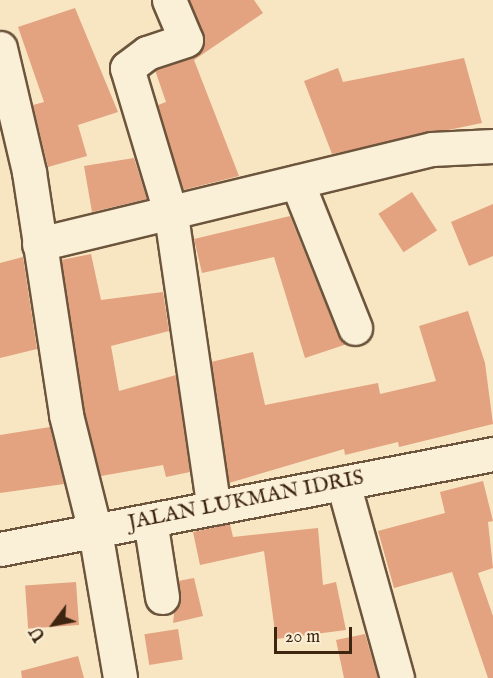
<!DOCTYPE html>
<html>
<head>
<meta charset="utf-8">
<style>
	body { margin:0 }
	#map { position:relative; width:493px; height:678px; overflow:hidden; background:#f7e6c1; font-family:"IM FELL English",serif }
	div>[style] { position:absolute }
	.building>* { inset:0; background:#e3a280; transform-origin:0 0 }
	.roads { filter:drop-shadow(2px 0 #6c553c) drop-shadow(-2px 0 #6c553c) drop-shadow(0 2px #6c553c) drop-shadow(0 -2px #6c553c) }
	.minor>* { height:33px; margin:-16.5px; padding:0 16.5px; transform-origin:16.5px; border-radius:16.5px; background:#faefd7 }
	span { translate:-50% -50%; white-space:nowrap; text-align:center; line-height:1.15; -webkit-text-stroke:4.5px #faefd7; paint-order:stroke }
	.street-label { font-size:21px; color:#3e2510 }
	.north { position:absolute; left:24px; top:594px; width:60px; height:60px; -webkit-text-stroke:4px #faefd7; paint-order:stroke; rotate:238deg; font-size:16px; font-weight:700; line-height:24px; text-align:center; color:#3e2510 }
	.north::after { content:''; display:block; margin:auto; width:21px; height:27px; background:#3e2510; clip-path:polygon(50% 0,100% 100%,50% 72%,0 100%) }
	.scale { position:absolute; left:274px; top:627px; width:78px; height:27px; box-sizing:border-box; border:3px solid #3e2510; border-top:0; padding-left:8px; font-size:18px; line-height:21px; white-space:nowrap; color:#3e2510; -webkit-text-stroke:4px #faefd7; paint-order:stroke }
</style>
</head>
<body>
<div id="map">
	<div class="building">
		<i style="clip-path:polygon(189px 0,254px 0,263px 13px,194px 60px,239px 176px,183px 190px,158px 105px,166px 102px,155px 70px,201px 52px,203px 33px)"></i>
		<i style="clip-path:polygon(75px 8px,118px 112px,78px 125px,87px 156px,48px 167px,33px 105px,44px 102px,18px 27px)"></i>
		<i style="clip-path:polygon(464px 58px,482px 123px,332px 154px,304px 81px,338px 68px,343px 82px)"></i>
		<i style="clip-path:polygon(134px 158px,147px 199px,92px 212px,84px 166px)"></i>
		<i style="left:412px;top:192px;width:46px;height:40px;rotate:57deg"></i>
		<i style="clip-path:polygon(493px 204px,493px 256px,469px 266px,451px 222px)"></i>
		<i style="clip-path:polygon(290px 216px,338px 335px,347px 344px,305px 358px,274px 257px,202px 273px,194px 239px)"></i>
		<i style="clip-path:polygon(91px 254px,101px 300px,163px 292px,169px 331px,111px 346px,119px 391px,176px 375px,190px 472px,166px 477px,163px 465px,101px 476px,84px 411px,61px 260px)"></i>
		<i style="clip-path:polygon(23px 257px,37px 349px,0 358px,0 263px)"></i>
		<i style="clip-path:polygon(468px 311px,485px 363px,493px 424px,399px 447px,398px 442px,345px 455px,344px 449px,229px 483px,211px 362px,253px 352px,265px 405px,378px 383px,380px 394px,436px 381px,419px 326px)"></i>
		<i style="clip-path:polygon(50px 427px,64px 484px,0 493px,0 435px)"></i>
		<i style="clip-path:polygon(483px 481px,493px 521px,488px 522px,493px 568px,478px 573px,493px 616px,493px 678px,488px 678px,452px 572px,394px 588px,378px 531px,445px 513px,440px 492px)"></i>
		<i style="clip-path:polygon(230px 524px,233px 537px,318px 528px,323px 585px,336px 582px,346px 630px,276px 639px,264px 551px,200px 565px,193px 532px)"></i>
		<i style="clip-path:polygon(194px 578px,203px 616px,173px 623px,178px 581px)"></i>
		<i style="left:76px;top:582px;width:43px;height:51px;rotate:86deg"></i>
		<i style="left:178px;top:629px;width:31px;height:34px;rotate:81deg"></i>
		<i style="clip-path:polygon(365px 634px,378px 678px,344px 678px,336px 640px)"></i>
		<i style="clip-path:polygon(78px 656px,84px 678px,22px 678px,21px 671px)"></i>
	</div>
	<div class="roads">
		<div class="minor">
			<i style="left:169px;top:0;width:43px;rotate:67deg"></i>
			<i style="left:186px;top:40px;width:41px;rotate:161.6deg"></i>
			<i style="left:147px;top:53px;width:25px;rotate:143deg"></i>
			<i style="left:127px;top:68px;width:153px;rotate:73.3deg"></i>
			<i style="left:171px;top:215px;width:296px;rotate:81.7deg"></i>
			<i style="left:0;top:48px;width:127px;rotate:76.8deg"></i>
			<i style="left:29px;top:172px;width:246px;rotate:81.3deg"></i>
			<i style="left:66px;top:415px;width:120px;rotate:76deg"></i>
			<i style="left:95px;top:531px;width:149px;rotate:80.3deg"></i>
			<i style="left:297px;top:182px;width:157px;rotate:68.3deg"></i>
			<i style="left:39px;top:244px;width:404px;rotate:-13.6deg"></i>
			<i style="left:432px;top:149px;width:61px;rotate:-2.8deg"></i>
			<i style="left:343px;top:483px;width:202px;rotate:74.5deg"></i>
			<i style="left:150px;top:520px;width:78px;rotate:81.1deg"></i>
			<i style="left:0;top:549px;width:502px;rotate:-10.91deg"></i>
		</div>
	</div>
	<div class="street-label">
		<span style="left:246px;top:501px;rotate:-11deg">JALAN LUKMAN IDRIS</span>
	</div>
	<div class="north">U</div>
	<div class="scale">20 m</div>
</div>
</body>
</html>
